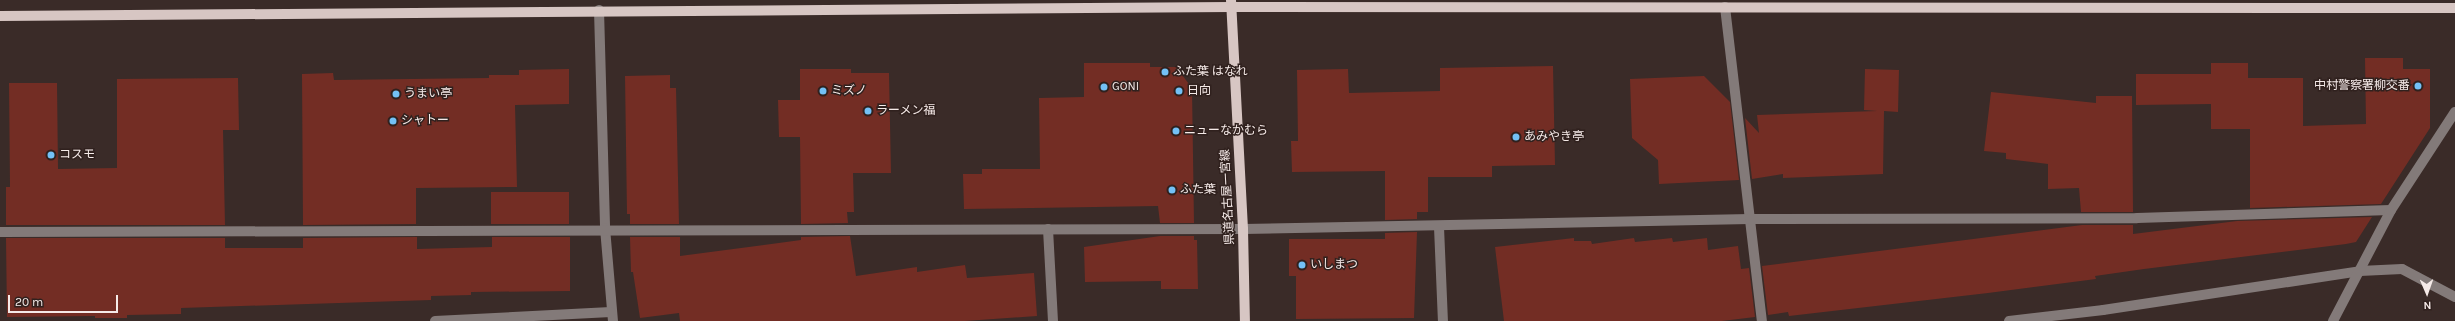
<!DOCTYPE html>
<html>
<head>
<meta charset="utf-8">
<style>
	body { margin:0 }
	#map { position:relative; width:2455px; height:321px; overflow:hidden; background:#3a2b28; font-family:Karla,"Noto Sans JP",sans-serif }
	div>[style] { position:absolute }
	.building>* { inset:0; background:#732d24; transform-origin:0 0 }
	.minor>* { height:10px; margin:-5px; padding:0 5px; transform-origin:5px; border-radius:5px; background:#837a79 }
	.major>* { height:10px; margin:-5px; padding:0 5px; transform-origin:5px; border-radius:5px; background:#d7c6c3 }
	.dots>* { width:11px; height:11px; translate:-50% -50%; box-sizing:border-box; border:2px solid #30211e; border-radius:50% }
	span { translate:-50% -50%; white-space:nowrap; text-align:center; line-height:1.15; -webkit-text-stroke:3px #30211e; paint-order:stroke }
	.poi-label { font-size:12px; color:#f5eae8 }
	.left { translate:0 -50%; text-align:left }
	.right { translate:-100% -50%; text-align:right }
	.street-label { font-size:12px; color:#f5eae8 }
	.north { position:absolute; left:2407px; top:273px; width:40px; height:40px; -webkit-text-stroke:3px #30211e; paint-order:stroke; rotate:178deg; font-size:11px; font-weight:700; line-height:16px; text-align:center; color:#f5eae8 }
	.north::after { content:''; display:block; margin:auto; width:14px; height:18px; background:#f5eae8; clip-path:polygon(50% 0,100% 100%,50% 72%,0 100%) }
	.scale { position:absolute; left:8px; top:295px; width:110px; height:18px; box-sizing:border-box; border:2px solid #f5eae8; border-top:0; padding-left:5px; font-size:12px; line-height:14px; white-space:nowrap; color:#f5eae8; -webkit-text-stroke:3px #30211e; paint-order:stroke }
</style>
</head>
<body>
<div id="map">
	<div class="building">
		<i style="clip-path:polygon(2365px 58px,2403px 58px,2403px 69px,2430px 69px,2430px 128px,2381px 204px,2250px 208px,2250px 129px,2211px 129px,2211px 104px,2136px 105px,2136px 74px,2211px 74px,2211px 63px,2248px 63px,2248px 78px,2303px 78px,2303px 126px,2366px 124px)"></i>
		<i style="clip-path:polygon(1084px 63px,1150px 63px,1150px 67px,1176px 67px,1192px 88px,1194px 223px,1160px 223px,1158px 206px,964px 209px,963px 174px,982px 174px,982px 169px,1040px 169px,1039px 98px,1084px 97px)"></i>
		<i style="clip-path:polygon(1553px 66px,1555px 165px,1492px 166px,1492px 177px,1428px 177px,1428px 212px,1417px 212px,1417px 219px,1385px 220px,1385px 171px,1292px 172px,1291px 141px,1298px 141px,1297px 70px,1348px 69px,1349px 93px,1440px 91px,1440px 68px)"></i>
		<i style="clip-path:polygon(569px 69px,569px 104px,515px 105px,517px 187px,416px 188px,416px 224px,303px 225px,302px 74px,333px 73px,334px 80px,489px 78px,489px 75px,519px 75px,519px 70px)"></i>
		<i style="clip-path:polygon(800px 69px,851px 69px,851px 73px,889px 73px,891px 173px,853px 173px,854px 212px,847px 212px,848px 223px,801px 224px,800px 137px,779px 137px,778px 100px,800px 100px)"></i>
		<i style="clip-path:polygon(1865px 69px,1899px 70px,1898px 112px,1884px 111px,1883px 174px,1783px 178px,1783px 174px,1752px 179px,1745px 118px,1759px 133px,1757px 115px,1877px 111px,1864px 110px)"></i>
		<i style="clip-path:polygon(670px 75px,670px 88px,676px 88px,679px 224px,630px 224px,630px 214px,627px 214px,625px 76px)"></i>
		<i style="clip-path:polygon(1704px 76px,1730px 102px,1739px 180px,1659px 184px,1658px 160px,1632px 138px,1630px 79px)"></i>
		<i style="clip-path:polygon(238px 78px,239px 130px,223px 130px,225px 225px,6px 225px,6px 187px,10px 187px,9px 83px,57px 83px,58px 169px,117px 168px,117px 79px)"></i>
		<i style="clip-path:polygon(1991px 92px,2096px 103px,2096px 96px,2132px 96px,2133px 212px,2081px 212px,2079px 188px,2048px 189px,2048px 164px,2006px 159px,2006px 153px,1984px 151px)"></i>
		<i style="left:569px;top:192px;width:32px;height:78px;rotate:90deg"></i>
		<i style="clip-path:polygon(2372px 217px,2356px 242px,2346px 244px,2144px 269px,2095px 276px,2096px 279px,1988px 293px,1789px 316px,1788px 312px,1768px 315px,1762px 266px,2082px 225px,2133px 225px,2133px 234px,2237px 221px)"></i>
		<i style="clip-path:polygon(1417px 232px,1414px 318px,1296px 319px,1296px 276px,1289px 276px,1289px 239px,1385px 239px,1385px 233px)"></i>
		<i style="clip-path:polygon(850px 236px,856px 276px,917px 267px,917px 272px,965px 265px,967px 278px,1034px 273px,1037px 316px,965px 321px,680px 321px,679px 313px,640px 318px,633px 272px,631px 272px,630px 237px,680px 237px,680px 256px,801px 240px,801px 237px)"></i>
		<i style="clip-path:polygon(1160px 236px,1194px 236px,1194px 240px,1197px 240px,1198px 289px,1161px 289px,1161px 281px,1085px 282px,1084px 247px)"></i>
		<i style="clip-path:polygon(417px 237px,417px 249px,492px 247px,492px 237px,570px 237px,570px 291px,471px 292px,471px 295px,431px 296px,431px 300px,181px 308px,181px 314px,127px 315px,127px 318px,95px 318px,95px 316px,7px 317px,6px 238px,225px 238px,225px 248px,303px 248px,303px 238px)"></i>
		<i style="clip-path:polygon(1574px 238px,1574px 241px,1591px 241px,1592px 244px,1634px 238px,1635px 242px,1672px 238px,1673px 242px,1707px 238px,1708px 250px,1738px 246px,1741px 269px,1749px 268px,1755px 317px,1722px 321px,1504px 321px,1495px 247px)"></i>
	</div>
	<div class="minor">
		<i style="left:1725px;top:7px;width:316px;rotate:83.3deg"></i>
		<i style="left:599px;top:10px;width:218px;rotate:88.4deg"></i>
		<i style="left:605px;top:228px;width:93px;rotate:85.1deg"></i>
		<i style="left:1439px;top:227px;width:94px;rotate:87.6deg"></i>
		<i style="left:1048px;top:229px;width:92px;rotate:86.9deg"></i>
		<i style="left:0;top:232px;width:1243px;rotate:-0.14deg"></i>
		<i style="left:1243px;top:229px;width:507px;rotate:-1.13deg"></i>
		<i style="left:1750px;top:219px;width:387px;rotate:-0.1deg"></i>
		<i style="left:2137px;top:218px;width:254px;rotate:-1.8deg"></i>
		<i style="left:435px;top:321px;width:176px;rotate:-2.9deg"></i>
		<i style="left:2009px;top:321px;width:95px;rotate:-6.7deg"></i>
		<i style="left:2103px;top:310px;width:260px;rotate:-8.6deg"></i>
		<i style="left:2360px;top:271px;width:42px;rotate:-2.7deg"></i>
		<i style="left:2402px;top:269px;width:60px;rotate:27.8deg"></i>
		<i style="left:2333px;top:321px;width:125px;rotate:-62.4deg"></i>
		<i style="left:2391px;top:210px;width:117px;rotate:-56.9deg"></i>
	</div>
	<div class="major">
		<i style="left:1231px;top:0;width:229px;rotate:87deg"></i>
		<i style="left:1243px;top:229px;width:92px;rotate:88.8deg"></i>
		<i style="left:0;top:16px;width:1231px;rotate:-0.42deg"></i>
		<i style="left:1231px;top:7px;width:1224px;rotate:0.05deg"></i>
	</div>
	<div class="dots">
		<i style="left:1165px;top:72px;background:#73c1f6"></i>
		<i style="left:2418px;top:86px;background:#73c1f6"></i>
		<i style="left:1104px;top:87px;background:#73c1f6"></i>
		<i style="left:823px;top:91px;background:#73c1f6"></i>
		<i style="left:1179px;top:91px;background:#73c1f6"></i>
		<i style="left:396px;top:94px;background:#73c1f6"></i>
		<i style="left:868px;top:111px;background:#73c1f6"></i>
		<i style="left:393px;top:121px;background:#73c1f6"></i>
		<i style="left:1176px;top:131px;background:#73c1f6"></i>
		<i style="left:1516px;top:137px;background:#73c1f6"></i>
		<i style="left:51px;top:155px;background:#73c1f6"></i>
		<i style="left:1172px;top:190px;background:#73c1f6"></i>
		<i style="left:1302px;top:265px;background:#73c1f6"></i>
	</div>
	<div class="poi-label">
		<span class="left" style="left:1173px;top:72px">ふた葉 はなれ</span>
		<span class="right" style="left:2410px;top:86px">中村警察署柳交番</span>
		<span class="left" style="left:1112px;top:87px">GONI</span>
		<span class="left" style="left:831px;top:91px">ミズノ</span>
		<span class="left" style="left:1187px;top:91px">日向</span>
		<span class="left" style="left:404px;top:94px">うまい亭</span>
		<span class="left" style="left:876px;top:111px">ラーメン福</span>
		<span class="left" style="left:401px;top:121px">シャトー</span>
		<span class="left" style="left:1184px;top:131px">ニューなかむら</span>
		<span class="left" style="left:1524px;top:137px">あみやき亭</span>
		<span class="left" style="left:59px;top:155px">コスモ</span>
		<span class="left" style="left:1180px;top:190px">ふた葉</span>
		<span class="left" style="left:1310px;top:265px">いしまつ</span>
	</div>
	<div class="street-label">
		<span style="left:1228px;top:197px;rotate:-93deg">県道名古屋一宮線</span>
	</div>
	<div class="north">N</div>
	<div class="scale">20 m</div>
</div>
</body>
</html>
